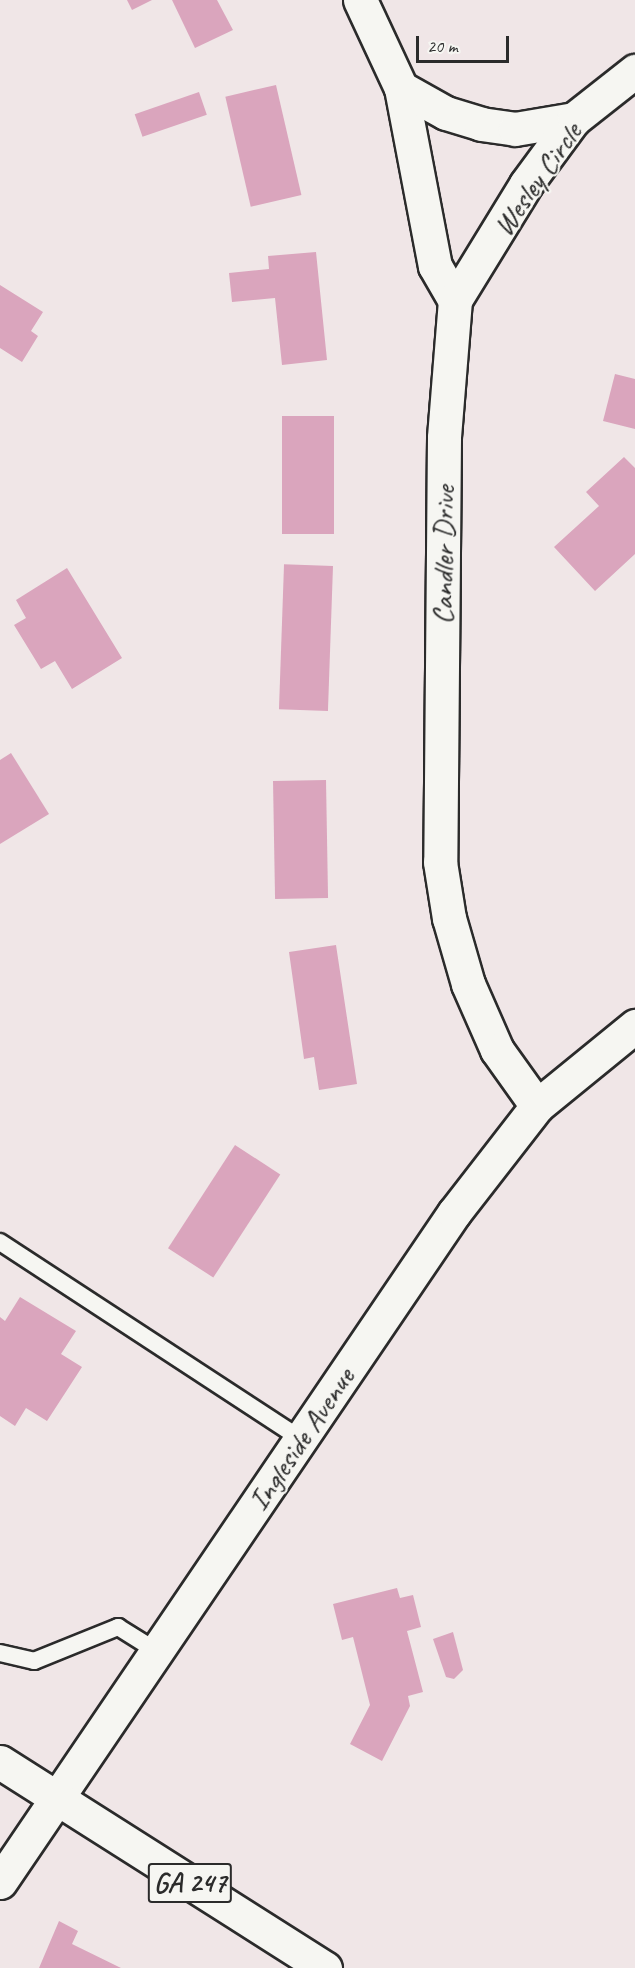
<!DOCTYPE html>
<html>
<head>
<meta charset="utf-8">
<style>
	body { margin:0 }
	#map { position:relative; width:635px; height:1968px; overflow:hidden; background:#f0e6e7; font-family:Caveat,sans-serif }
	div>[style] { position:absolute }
	.building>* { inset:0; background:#daa5bd; transform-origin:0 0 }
	.roads { filter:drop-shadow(2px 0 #2b2b2b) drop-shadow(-2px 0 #2b2b2b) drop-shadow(0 2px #2b2b2b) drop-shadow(0 -2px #2b2b2b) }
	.lane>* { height:16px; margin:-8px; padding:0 8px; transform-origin:8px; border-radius:8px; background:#f6f6f2 }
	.street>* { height:33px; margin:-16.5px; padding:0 16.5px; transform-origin:16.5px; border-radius:16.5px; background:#f6f6f2 }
	.secondary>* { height:33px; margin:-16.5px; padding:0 16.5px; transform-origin:16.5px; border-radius:16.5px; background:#f6f6f2 }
	.primary>* { height:33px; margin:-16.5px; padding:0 16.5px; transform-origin:16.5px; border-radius:16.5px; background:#f6f6f2 }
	span { translate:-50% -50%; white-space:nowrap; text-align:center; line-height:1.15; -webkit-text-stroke:4.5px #f6f6f2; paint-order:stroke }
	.shield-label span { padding:2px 4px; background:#f6f6f2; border:2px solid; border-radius:4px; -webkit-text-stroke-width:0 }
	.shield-label { font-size:28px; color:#2b2b2b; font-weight:700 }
	.street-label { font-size:30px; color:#2b2b2b }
	.scale { position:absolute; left:416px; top:36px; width:93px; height:27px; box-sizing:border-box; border:3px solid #2b2b2b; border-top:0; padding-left:8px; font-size:18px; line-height:21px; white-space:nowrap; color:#2b2b2b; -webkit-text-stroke:4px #f6f6f2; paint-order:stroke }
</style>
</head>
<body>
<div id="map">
	<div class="building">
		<i style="clip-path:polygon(127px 0,152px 0,132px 10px)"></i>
		<i style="clip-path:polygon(172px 0,217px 0,233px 30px,195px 48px)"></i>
		<i style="left:276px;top:85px;width:113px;height:52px;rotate:77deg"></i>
		<i style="left:199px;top:92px;width:24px;height:68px;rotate:71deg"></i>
		<i style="clip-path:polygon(316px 252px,327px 360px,282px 365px,275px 298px,232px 302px,229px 273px,269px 269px,268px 256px)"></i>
		<i style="clip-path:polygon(0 285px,43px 312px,31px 331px,38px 336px,22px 362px,0 348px)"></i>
		<i style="clip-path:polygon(615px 374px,635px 379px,635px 429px,603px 421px)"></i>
		<i style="left:282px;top:416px;width:52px;height:118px"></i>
		<i style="clip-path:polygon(624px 457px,635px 468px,635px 554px,595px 591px,554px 547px,599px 506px,586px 492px)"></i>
		<i style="left:333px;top:566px;width:145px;height:49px;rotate:92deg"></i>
		<i style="clip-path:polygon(67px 568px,122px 658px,72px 689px,55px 661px,41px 669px,14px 625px,26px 618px,16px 600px)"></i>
		<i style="clip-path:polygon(11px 753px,49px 814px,0 844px,0 760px)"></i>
		<i style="left:326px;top:780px;width:118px;height:53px;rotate:89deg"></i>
		<i style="clip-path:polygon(336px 945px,357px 1084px,319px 1090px,314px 1057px,304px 1059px,289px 952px)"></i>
		<i style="left:235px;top:1145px;width:54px;height:123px;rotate:33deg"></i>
		<i style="clip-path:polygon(20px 1297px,76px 1331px,61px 1354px,82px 1367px,47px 1421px,26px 1408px,15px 1426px,0 1416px,0 1317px,5px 1321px)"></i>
		<i style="clip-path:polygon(397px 1588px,400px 1598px,413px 1595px,421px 1627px,407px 1631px,423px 1692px,408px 1696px,410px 1706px,382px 1761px,350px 1744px,370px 1705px,353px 1637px,342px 1640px,333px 1604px)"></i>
		<i style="clip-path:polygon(453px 1632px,463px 1670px,454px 1679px,446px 1677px,433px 1639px)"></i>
		<i style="clip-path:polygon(59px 1921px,78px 1931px,72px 1944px,121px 1968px,39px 1968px)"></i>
	</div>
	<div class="roads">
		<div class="lane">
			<i style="left:0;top:1242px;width:360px;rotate:33.2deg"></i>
			<i style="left:0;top:1653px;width:35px;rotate:13deg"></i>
			<i style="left:34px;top:1661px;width:91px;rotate:-22deg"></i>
			<i style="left:118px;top:1627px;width:47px;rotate:32deg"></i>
		</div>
		<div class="street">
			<i style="left:360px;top:0;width:97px;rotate:65deg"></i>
			<i style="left:401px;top:88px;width:181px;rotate:79.2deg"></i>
			<i style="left:435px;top:266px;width:39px;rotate:60deg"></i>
			<i style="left:455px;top:300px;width:138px;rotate:94.6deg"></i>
			<i style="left:444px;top:438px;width:424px;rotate:90.5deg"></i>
			<i style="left:440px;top:862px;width:57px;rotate:80.9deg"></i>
			<i style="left:449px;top:918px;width:69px;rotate:73.9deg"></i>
			<i style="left:468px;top:984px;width:72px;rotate:66.3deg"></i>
			<i style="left:497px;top:1050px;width:69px;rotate:54.5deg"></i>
			<i style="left:401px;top:88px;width:51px;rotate:29.1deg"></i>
			<i style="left:446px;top:113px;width:37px;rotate:17deg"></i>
			<i style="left:481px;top:124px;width:34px;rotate:8deg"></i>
			<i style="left:515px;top:129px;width:60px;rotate:-9.6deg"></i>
			<i style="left:455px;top:300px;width:136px;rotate:-58.5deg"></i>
			<i style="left:526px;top:184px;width:81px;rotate:-53.6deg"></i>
			<i style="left:574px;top:119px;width:78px;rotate:-38.2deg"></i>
		</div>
		<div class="secondary">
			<i style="left:0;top:1882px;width:809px;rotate:-55.84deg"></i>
			<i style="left:454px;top:1213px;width:135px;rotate:-52.2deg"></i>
			<i style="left:537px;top:1106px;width:127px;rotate:-39.2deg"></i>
		</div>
		<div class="primary">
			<i style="left:0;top:1762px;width:385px;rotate:32.4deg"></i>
		</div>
	</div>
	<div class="shield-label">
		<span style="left:190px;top:1883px">GA 247</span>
	</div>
	<div class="street-label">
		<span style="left:537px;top:179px;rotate:-55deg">Wesley Circle</span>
		<span style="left:443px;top:555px;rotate:-89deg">Candler Drive</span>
		<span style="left:301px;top:1439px;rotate:-56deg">Ingleside Avenue</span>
	</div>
	<div class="scale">20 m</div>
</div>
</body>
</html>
